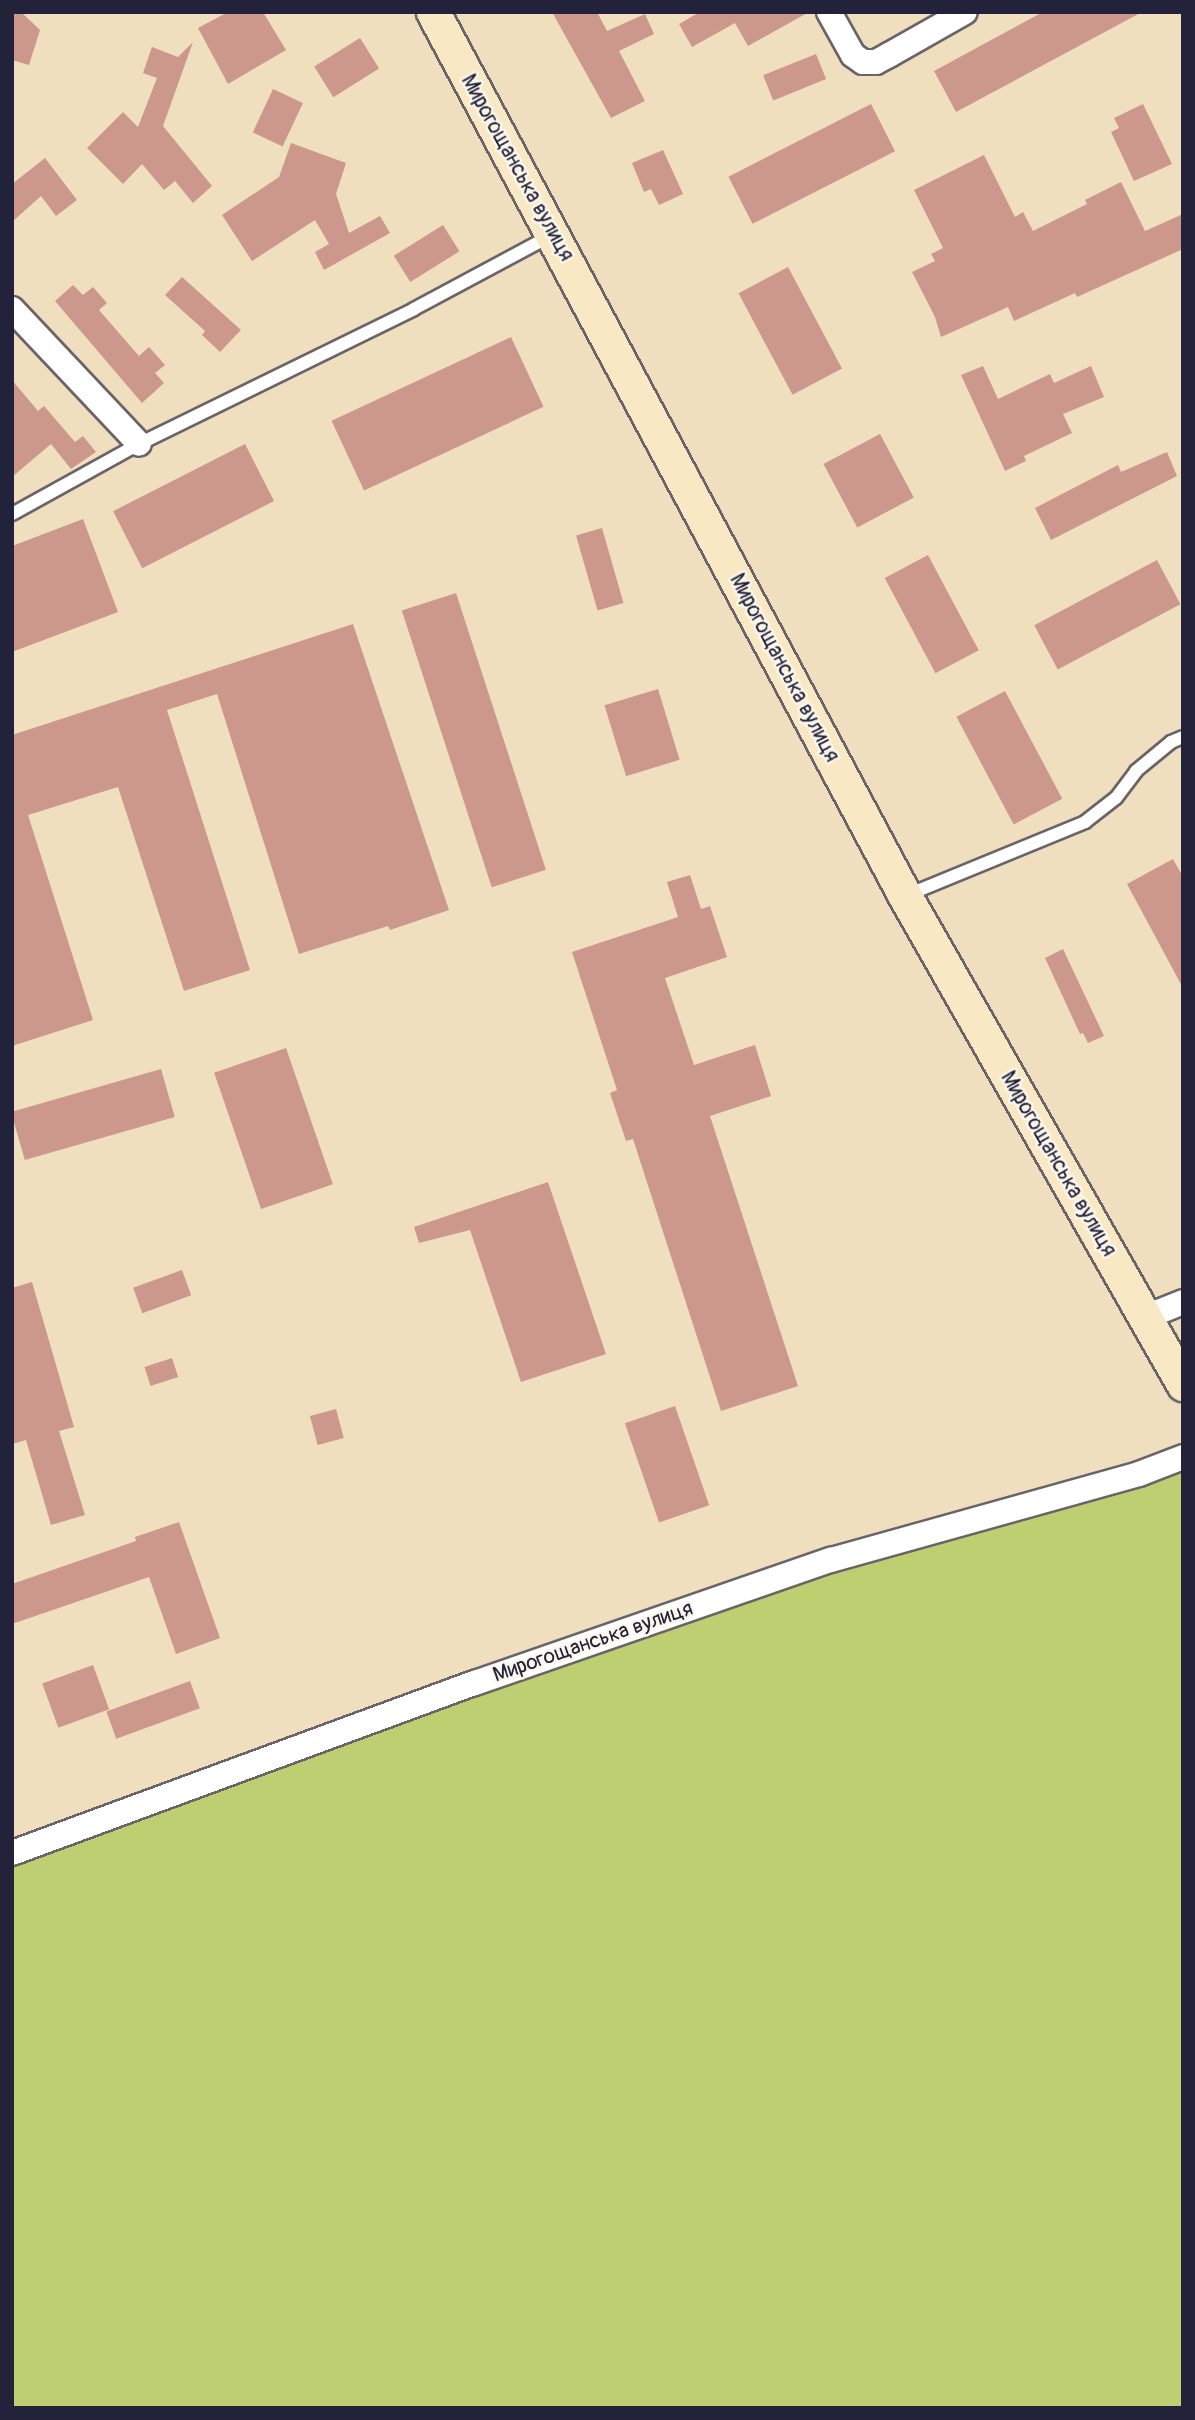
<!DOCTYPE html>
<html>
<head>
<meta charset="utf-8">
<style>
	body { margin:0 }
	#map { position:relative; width:1195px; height:2420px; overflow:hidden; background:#efdfbf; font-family:Pangolin,sans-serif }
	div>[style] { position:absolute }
	.green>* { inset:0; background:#becf71 }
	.building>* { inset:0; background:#cc988c; transform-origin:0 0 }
	.roads { filter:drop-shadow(2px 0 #6a6469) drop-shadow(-2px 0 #6a6469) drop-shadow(0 2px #6a6469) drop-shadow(0 -2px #6a6469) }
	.lane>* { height:12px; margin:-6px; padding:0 6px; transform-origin:6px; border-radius:6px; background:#fff }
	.street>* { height:24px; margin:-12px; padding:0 12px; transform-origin:12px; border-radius:12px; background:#fff }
	.secondary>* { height:33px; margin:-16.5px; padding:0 16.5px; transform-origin:16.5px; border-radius:16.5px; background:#f8e8c3 }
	span { translate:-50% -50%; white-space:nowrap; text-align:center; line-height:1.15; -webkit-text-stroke:5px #fbf7ec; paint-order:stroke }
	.street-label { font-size:21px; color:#22223b }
	.frame { position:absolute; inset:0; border:14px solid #22223b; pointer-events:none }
</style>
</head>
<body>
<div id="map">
	<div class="green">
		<i style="clip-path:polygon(1183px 1457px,1183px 2408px,12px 2408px,12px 1853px,475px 1683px)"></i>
	</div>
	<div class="building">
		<i style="clip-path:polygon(12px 12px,21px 12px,40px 30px,29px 65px,12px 60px)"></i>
		<i style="clip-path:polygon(228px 12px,263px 12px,286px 50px,228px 84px,198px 28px)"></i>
		<i style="clip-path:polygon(552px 12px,597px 12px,607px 31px,645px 14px,654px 34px,619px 51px,645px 101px,611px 118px)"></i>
		<i style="clip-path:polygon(700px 12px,809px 12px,748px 46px,735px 23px,692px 47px,679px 24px)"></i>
		<i style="clip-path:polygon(1043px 12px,1142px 12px,956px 112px,934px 71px)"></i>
		<i style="left:360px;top:38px;width:36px;height:54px;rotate:58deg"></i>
		<i style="clip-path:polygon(193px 42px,163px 126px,212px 186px,193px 203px,175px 181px,164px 190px,142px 164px,123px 184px,87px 148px,123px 112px,138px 127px,157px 78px,143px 73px,152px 47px,178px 57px)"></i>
		<i style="left:816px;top:54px;width:27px;height:57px;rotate:68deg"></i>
		<i style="left:273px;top:89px;width:33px;height:48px;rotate:25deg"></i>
		<i style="left:871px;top:104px;width:53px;height:160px;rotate:63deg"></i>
		<i style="clip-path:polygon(1143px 104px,1172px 164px,1134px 181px,1111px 132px,1119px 128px,1114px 118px)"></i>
		<i style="clip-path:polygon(291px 143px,346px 163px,336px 194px,349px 233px,380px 216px,390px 233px,324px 270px,315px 252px,329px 244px,315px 220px,252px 261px,222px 215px,279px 177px)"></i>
		<i style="clip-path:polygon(663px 150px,683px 194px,659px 205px,651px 189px,644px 192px,632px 163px)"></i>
		<i style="clip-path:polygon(984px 155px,1015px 217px,1023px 212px,1033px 231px,1087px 204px,1085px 200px,1121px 182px,1145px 231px,1183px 214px,1183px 249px,1077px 297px,1075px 293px,1014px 321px,1008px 307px,941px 337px,935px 317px,912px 272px,935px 261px,931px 254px,943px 248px,914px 190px)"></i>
		<i style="clip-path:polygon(45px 158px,77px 200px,56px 216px,41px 196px,12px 222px,12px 184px)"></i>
		<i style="left:443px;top:225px;width:31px;height:58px;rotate:58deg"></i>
		<i style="left:788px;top:267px;width:115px;height:56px;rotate:62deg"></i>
		<i style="clip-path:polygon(182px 277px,241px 330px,220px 352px,202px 335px,205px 331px,165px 295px)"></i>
		<i style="clip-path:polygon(73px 285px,83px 295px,93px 287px,107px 303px,99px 310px,139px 356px,149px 347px,165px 365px,155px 373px,164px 383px,142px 403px,55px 301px)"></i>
		<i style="left:511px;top:337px;width:77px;height:198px;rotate:65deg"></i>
		<i style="clip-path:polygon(983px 366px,998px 399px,1050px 374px,1054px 383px,1091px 366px,1104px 397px,1063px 414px,1072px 433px,1024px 456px,1026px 461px,1005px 471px,961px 375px)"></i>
		<i style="clip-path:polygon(12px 380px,38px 411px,44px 406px,75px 442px,83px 436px,96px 452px,71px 469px,51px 444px,12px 477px)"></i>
		<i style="left:880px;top:434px;width:72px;height:64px;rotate:62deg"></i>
		<i style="left:245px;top:444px;width:64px;height:148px;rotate:63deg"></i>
		<i style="clip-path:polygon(1167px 452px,1177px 476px,1051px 540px,1035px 508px,1118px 465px,1121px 472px)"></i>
		<i style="clip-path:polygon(83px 519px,118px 612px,12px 652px,12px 546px)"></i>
		<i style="left:602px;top:528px;width:78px;height:27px;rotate:74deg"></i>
		<i style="left:928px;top:555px;width:108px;height:49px;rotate:62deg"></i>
		<i style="left:1157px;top:560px;width:50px;height:139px;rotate:62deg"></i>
		<i style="left:456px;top:593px;width:291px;height:57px;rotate:72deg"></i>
		<i style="clip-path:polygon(353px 624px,449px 910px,390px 930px,388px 926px,299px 954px,217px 694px,167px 710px,250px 970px,184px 991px,118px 787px,28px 815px,93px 1020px,12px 1046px,12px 735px)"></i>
		<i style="left:658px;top:689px;width:74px;height:56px;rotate:73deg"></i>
		<i style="left:1005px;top:691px;width:122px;height:55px;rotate:62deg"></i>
		<i style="clip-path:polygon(1173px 859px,1183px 877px,1183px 988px,1127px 884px)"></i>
		<i style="clip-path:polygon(690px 875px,701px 909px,710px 906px,727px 957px,665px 978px,694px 1065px,755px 1045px,771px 1096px,710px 1116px,798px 1386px,721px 1411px,633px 1139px,626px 1141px,610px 1093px,617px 1090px,572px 952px,678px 917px,667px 882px)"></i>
		<i style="clip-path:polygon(1063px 949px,1104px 1036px,1088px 1043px,1083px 1033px,1080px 1034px,1045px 958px)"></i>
		<i style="left:286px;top:1048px;width:144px;height:76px;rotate:71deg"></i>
		<i style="left:161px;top:1069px;width:50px;height:156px;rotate:74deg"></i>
		<i style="clip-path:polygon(548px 1182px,606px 1354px,521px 1382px,470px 1230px,419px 1243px,414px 1227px)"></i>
		<i style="left:182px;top:1270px;width:27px;height:52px;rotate:70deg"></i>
		<i style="clip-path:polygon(32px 1282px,74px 1427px,59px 1431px,85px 1515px,51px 1525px,26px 1440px,12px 1444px,12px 1288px)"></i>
		<i style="left:172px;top:1358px;width:20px;height:29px;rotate:72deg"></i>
		<i style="left:675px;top:1406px;width:105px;height:53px;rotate:71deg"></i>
		<i style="left:336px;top:1409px;width:30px;height:27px;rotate:75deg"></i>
		<i style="clip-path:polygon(179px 1522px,220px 1638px,176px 1654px,149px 1577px,12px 1624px,12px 1584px,136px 1541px,135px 1537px)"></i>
		<i style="left:93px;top:1665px;width:47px;height:54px;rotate:70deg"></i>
		<i style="left:190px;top:1681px;width:29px;height:89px;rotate:70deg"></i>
	</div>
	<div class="roads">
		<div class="lane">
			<i style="left:12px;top:514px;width:145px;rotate:-28.9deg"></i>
			<i style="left:139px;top:444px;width:306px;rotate:-26.1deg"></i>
			<i style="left:414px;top:309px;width:154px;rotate:-28.2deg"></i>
			<i style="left:905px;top:896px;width:195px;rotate:-22.3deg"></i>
			<i style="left:1085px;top:822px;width:39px;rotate:-38deg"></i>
			<i style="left:1116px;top:798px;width:34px;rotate:-53deg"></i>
			<i style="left:1136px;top:771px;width:45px;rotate:-39.6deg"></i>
			<i style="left:1171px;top:742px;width:13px;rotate:-23deg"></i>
		</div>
		<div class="street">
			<i style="left:829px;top:12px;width:49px;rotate:60.8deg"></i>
			<i style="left:853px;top:55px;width:12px;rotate:35deg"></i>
			<i style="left:863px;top:62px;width:13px"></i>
			<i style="left:876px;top:62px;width:15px;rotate:-28deg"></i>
			<i style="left:889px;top:55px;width:87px;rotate:-29.5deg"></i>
			<i style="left:12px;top:309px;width:185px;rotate:46.7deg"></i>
			<i style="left:1146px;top:1317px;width:40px;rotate:-22deg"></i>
			<i style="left:12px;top:1853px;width:493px;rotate:-20.2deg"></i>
			<i style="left:475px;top:1683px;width:377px;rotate:-19.1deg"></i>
			<i style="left:831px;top:1560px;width:320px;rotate:-15.6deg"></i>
			<i style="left:1139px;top:1474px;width:47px;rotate:-21.1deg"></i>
		</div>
		<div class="secondary">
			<i style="left:433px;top:12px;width:1002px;rotate:61.9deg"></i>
			<i style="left:905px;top:896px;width:562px;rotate:60.33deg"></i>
		</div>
	</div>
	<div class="street-label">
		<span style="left:517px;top:168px;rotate:61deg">Мирогощанська вулиця</span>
		<span style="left:784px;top:668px;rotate:62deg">Мирогощанська вулиця</span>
		<span style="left:1058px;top:1164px;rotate:60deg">Мирогощанська вулиця</span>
		<span style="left:593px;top:1642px;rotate:-19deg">Мирогощанська вулиця</span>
	</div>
	<div class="frame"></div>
</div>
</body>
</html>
